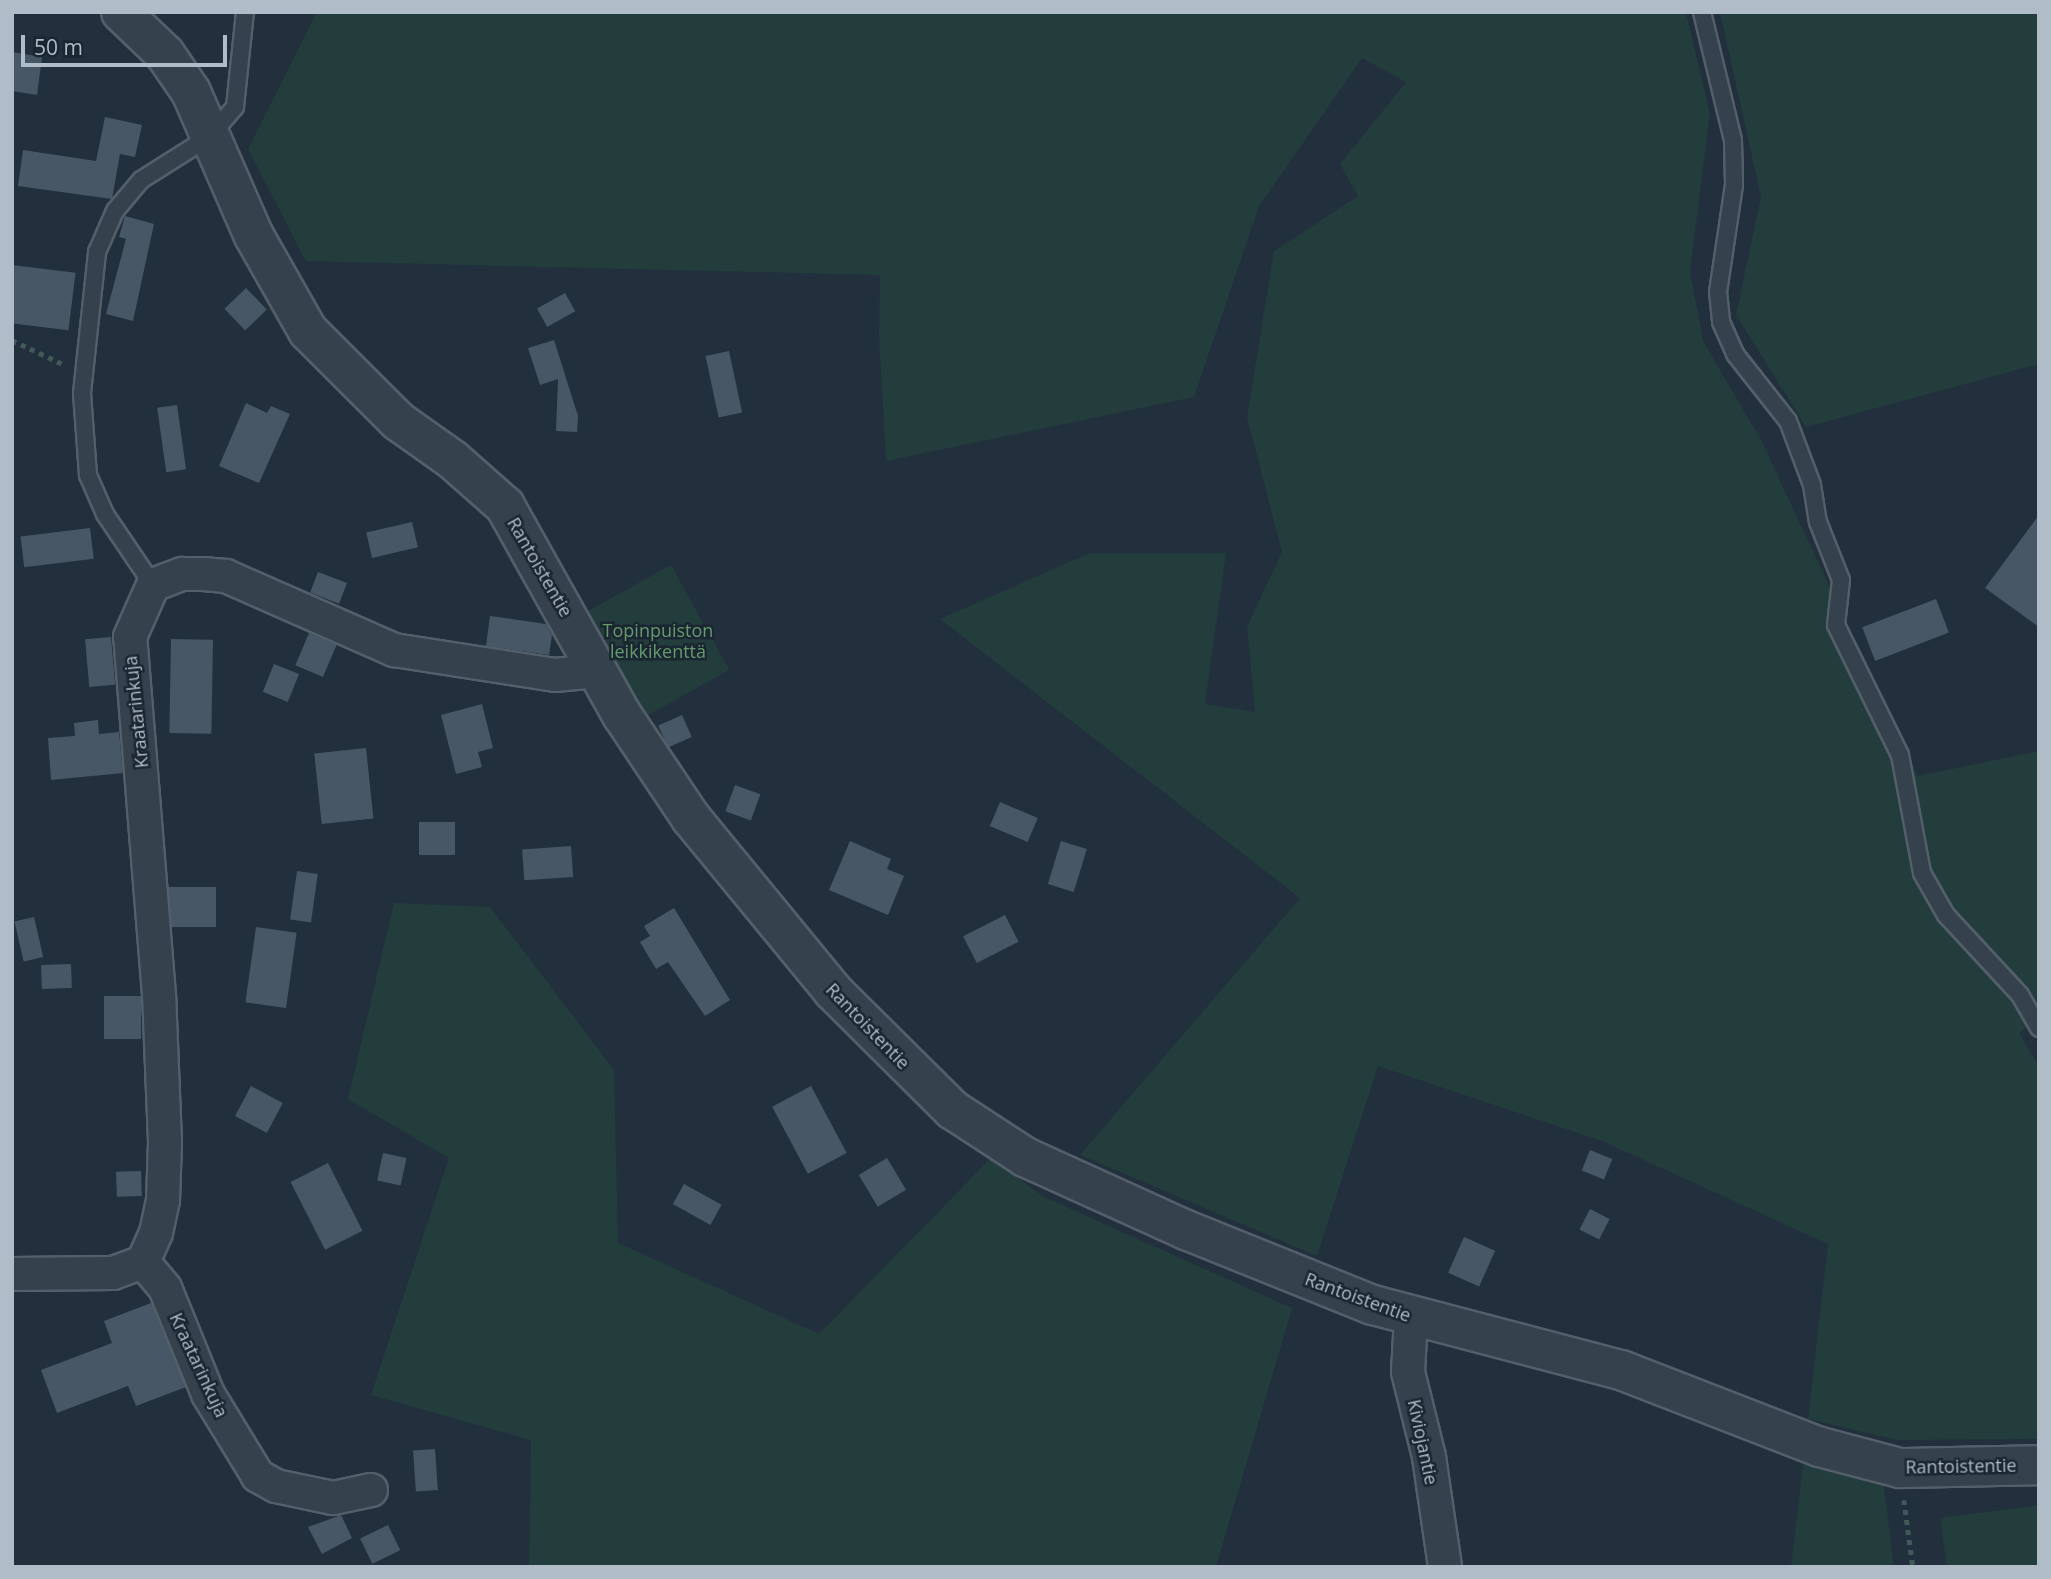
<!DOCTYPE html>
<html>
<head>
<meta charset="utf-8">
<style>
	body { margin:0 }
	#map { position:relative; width:2051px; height:1579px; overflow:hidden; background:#21303c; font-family:"Open Sans",sans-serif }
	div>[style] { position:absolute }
	.green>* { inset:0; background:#233d3d; transform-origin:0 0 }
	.building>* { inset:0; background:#475765; transform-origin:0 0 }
	.path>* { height:4.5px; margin-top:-2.25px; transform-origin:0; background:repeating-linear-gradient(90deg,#415959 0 5px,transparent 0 10px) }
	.roads { filter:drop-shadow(2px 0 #535f6a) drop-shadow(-2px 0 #535f6a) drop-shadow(0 2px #535f6a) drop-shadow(0 -2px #535f6a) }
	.service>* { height:16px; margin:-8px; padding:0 8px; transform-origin:8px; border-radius:8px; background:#35414c }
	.minor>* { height:32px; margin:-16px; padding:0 16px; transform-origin:16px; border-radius:16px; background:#35414c }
	.tertiary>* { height:38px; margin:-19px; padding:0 19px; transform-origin:19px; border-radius:19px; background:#35414c }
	span { translate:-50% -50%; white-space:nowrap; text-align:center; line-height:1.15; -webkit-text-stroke:5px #1a2631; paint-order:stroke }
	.street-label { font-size:18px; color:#b0bcc8 }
	.park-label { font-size:18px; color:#669a6c }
	.frame { position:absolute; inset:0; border:14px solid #b0bcc8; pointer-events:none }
	.scale { position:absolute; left:21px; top:35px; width:206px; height:32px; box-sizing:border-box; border:4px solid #b0bcc8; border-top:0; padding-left:9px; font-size:21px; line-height:24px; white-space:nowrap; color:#b0bcc8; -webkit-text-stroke:5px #1a2631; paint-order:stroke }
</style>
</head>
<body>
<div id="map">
	<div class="green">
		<i style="clip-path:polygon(317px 12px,1686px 12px,1710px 114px,1690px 271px,1703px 341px,1761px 440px,1918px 776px,2039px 751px,2039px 1015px,2019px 1033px,2039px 1066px,2039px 1439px,1897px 1440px,1808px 1419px,1828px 1244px,1602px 1141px,1378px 1066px,1317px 1256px,1080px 1155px,1300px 898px,940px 619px,1090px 553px,1226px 553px,1205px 704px,1255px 712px,1247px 627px,1282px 552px,1247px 417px,1274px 251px,1358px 196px,1340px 164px,1406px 82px,1362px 58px,1259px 206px,1194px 397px,886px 461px,879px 338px,880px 275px,306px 261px,248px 149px)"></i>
		<i style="clip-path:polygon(1720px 12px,2039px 12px,2039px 364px,1806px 427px,1736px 315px,1761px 197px)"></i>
		<i style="left:671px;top:565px;width:120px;height:97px;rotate:61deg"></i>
		<i style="clip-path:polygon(394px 903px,490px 907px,614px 1070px,618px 1243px,819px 1334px,991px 1158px,1044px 1197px,1292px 1308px,1216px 1567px,529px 1567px,531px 1440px,371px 1395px,449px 1158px,348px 1099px)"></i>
		<i style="clip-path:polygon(1803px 1464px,1884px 1485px,1894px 1567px,1791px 1567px)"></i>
		<i style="clip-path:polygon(2039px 1505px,2039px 1567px,1947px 1567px,1940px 1518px)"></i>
	</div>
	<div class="building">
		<i style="clip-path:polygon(12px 52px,42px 57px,37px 95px,12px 91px)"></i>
		<i style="clip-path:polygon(105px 117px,142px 125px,135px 157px,120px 154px,112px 199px,18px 186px,23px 150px,96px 161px)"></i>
		<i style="clip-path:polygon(125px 216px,154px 224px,133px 321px,106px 314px,126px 239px,119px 237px)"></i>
		<i style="left:12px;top:265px;width:64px;height:58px;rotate:7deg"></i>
		<i style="left:246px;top:288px;width:30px;height:30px;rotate:46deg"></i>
		<i style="left:565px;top:293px;width:21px;height:32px;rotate:61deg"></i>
		<i style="clip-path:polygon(554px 340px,578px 416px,577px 432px,556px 431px,558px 379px,540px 385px,528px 348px)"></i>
		<i style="left:729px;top:351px;width:63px;height:24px;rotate:78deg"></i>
		<i style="clip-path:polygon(246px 403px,267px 413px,271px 406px,290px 414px,259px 483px,219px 466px)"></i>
		<i style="left:177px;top:405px;width:65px;height:20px;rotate:82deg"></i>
		<i style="clip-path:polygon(2039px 515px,2039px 627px,1985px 588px)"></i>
		<i style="left:412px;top:522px;width:26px;height:47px;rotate:77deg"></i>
		<i style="left:90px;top:528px;width:31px;height:70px;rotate:83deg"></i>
		<i style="left:318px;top:572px;width:31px;height:22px;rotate:21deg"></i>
		<i style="left:1936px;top:599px;width:36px;height:79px;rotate:69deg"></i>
		<i style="clip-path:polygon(490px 616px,546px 624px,552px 635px,549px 655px,486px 646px)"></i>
		<i style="left:309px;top:633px;width:30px;height:35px;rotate:23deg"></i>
		<i style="left:111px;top:637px;width:48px;height:26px;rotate:85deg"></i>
		<i style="left:171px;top:639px;width:42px;height:94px;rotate:1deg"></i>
		<i style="left:274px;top:664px;width:27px;height:30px;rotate:22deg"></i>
		<i style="clip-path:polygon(482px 704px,493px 748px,478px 752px,482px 767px,456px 774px,441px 715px)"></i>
		<i style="left:682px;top:715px;width:24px;height:26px;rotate:66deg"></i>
		<i style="clip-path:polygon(98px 720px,99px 734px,119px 732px,123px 773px,51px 780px,48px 738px,75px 736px,74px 723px)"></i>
		<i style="left:366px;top:748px;width:71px;height:52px;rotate:84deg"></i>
		<i style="left:735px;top:785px;width:27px;height:28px;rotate:20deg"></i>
		<i style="left:1000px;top:802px;width:41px;height:26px;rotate:23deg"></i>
		<i style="left:419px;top:822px;width:36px;height:33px"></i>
		<i style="clip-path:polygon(850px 841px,891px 859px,887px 869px,904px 876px,888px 915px,829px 890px)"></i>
		<i style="left:1061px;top:841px;width:27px;height:45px;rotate:17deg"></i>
		<i style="left:571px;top:846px;width:31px;height:49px;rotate:86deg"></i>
		<i style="left:297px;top:871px;width:21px;height:49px;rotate:8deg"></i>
		<i style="left:169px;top:887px;width:47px;height:40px"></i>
		<i style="clip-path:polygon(674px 908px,730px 1000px,705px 1016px,668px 962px,656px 969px,640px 942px,650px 936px,644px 926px)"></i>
		<i style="left:1005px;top:915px;width:30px;height:47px;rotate:63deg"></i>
		<i style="left:34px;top:917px;width:41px;height:20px;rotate:77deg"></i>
		<i style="left:256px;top:927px;width:41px;height:76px;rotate:8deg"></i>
		<i style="left:71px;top:964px;width:24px;height:30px;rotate:88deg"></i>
		<i style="left:104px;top:996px;width:37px;height:43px"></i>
		<i style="left:251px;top:1086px;width:36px;height:34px;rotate:28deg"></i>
		<i style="left:811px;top:1086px;width:76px;height:44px;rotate:62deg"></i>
		<i style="left:1590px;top:1150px;width:24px;height:22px;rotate:22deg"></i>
		<i style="left:383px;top:1153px;width:24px;height:28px;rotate:12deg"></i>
		<i style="left:887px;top:1158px;width:37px;height:33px;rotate:59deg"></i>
		<i style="left:328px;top:1163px;width:76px;height:42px;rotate:63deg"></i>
		<i style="left:141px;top:1171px;width:25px;height:25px;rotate:88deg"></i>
		<i style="left:684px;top:1184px;width:43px;height:23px;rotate:29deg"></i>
		<i style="left:1590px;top:1209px;width:22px;height:23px;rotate:27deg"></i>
		<i style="left:1464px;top:1237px;width:34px;height:39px;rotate:24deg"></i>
		<i style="clip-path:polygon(151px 1303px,186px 1387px,136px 1406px,128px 1386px,57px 1413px,41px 1370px,112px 1343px,104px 1321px)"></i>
		<i style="left:435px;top:1449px;width:41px;height:22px;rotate:86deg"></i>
		<i style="clip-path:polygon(341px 1515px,352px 1538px,322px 1554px,308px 1527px)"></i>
		<i style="left:388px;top:1525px;width:28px;height:31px;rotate:64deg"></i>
	</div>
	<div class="path">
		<i style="left:12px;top:340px;width:59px;rotate:25.3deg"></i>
		<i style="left:1904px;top:1500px;width:68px;rotate:82.3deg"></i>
	</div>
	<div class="roads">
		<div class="service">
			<i style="left:1702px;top:12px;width:132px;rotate:76.4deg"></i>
			<i style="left:1733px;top:140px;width:45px;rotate:88.7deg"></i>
			<i style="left:1734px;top:185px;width:108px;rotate:98.5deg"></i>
			<i style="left:1718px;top:292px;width:30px;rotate:84deg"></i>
			<i style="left:1721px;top:322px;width:35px;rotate:66deg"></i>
			<i style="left:1735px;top:354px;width:85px;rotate:51.7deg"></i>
			<i style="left:1788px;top:421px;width:68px;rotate:69.4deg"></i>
			<i style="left:1812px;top:485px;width:37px;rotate:81deg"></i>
			<i style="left:1818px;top:522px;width:62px;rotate:68.4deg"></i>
			<i style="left:1841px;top:580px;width:45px;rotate:96.3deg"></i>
			<i style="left:1836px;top:625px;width:145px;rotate:63.8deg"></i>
			<i style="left:1900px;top:755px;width:120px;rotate:79.4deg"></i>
			<i style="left:1922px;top:873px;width:48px;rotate:60.3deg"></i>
			<i style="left:1946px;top:915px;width:109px;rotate:47.2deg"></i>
			<i style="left:2020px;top:995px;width:38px;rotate:60deg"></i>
			<i style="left:153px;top:585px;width:86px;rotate:-124.1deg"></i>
			<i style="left:105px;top:514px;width:43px;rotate:-113.6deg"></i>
			<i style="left:88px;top:475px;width:82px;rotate:-94.2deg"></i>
			<i style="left:82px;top:393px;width:142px;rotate:-83.9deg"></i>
			<i style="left:97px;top:252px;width:45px;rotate:-66.3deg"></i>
			<i style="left:115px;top:211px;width:40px;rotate:-50deg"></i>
			<i style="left:141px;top:180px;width:80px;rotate:-32.3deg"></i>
			<i style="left:209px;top:137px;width:40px;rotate:-49deg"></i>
			<i style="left:235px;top:107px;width:96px;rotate:-84deg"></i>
		</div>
		<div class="minor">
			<i style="left:12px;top:1274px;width:101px;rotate:-0.6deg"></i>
			<i style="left:113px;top:1273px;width:32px;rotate:-20deg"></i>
			<i style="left:1411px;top:1317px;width:55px;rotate:93.1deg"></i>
			<i style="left:1408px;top:1372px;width:88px;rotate:76.1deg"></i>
			<i style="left:1429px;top:1457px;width:111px;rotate:81.7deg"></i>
			<i style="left:371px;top:1490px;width:39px;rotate:168deg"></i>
			<i style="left:333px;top:1498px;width:58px;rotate:-168.1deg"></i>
			<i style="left:276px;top:1486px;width:21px;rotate:-151deg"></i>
			<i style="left:258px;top:1476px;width:96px;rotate:-121.4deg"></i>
			<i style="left:208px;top:1394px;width:114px;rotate:-112.1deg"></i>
			<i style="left:165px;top:1288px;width:34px;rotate:-130deg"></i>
			<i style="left:143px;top:1262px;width:32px;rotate:-66deg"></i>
			<i style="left:156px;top:1233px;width:34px;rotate:-78deg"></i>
			<i style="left:163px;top:1200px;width:58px;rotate:-88deg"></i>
			<i style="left:165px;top:1142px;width:147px;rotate:-92.3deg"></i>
			<i style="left:159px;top:995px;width:359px;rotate:-94.6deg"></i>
			<i style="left:130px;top:637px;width:57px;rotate:-66.1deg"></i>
			<i style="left:153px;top:585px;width:31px;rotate:-21deg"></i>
			<i style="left:182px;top:574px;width:21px"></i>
			<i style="left:203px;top:574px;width:23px;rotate:5deg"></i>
			<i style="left:226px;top:576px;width:184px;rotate:23.8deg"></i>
			<i style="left:394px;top:650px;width:163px;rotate:8.8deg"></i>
			<i style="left:555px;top:675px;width:43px;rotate:-5.3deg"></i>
		</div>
		<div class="tertiary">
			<i style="left:121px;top:12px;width:61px;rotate:43.7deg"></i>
			<i style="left:165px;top:54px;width:46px;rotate:55.6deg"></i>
			<i style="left:191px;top:92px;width:157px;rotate:66.4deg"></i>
			<i style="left:254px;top:236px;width:109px;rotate:60.4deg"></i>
			<i style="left:308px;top:331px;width:127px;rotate:45deg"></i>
			<i style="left:398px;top:421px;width:67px;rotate:35.3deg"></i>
			<i style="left:453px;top:460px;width:69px;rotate:41.5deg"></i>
			<i style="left:505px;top:506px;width:240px;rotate:60.8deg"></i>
			<i style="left:622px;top:715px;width:124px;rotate:56.2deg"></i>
			<i style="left:691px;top:818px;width:224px;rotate:50.6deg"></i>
			<i style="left:833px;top:991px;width:169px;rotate:44.8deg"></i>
			<i style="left:953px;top:1110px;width:86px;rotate:33.1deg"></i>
			<i style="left:1025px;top:1157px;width:177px;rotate:24.4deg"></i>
			<i style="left:1186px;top:1230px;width:201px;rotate:21.9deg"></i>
			<i style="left:1373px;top:1305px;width:256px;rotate:14.7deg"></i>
			<i style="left:1621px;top:1370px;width:213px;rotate:21.2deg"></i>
			<i style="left:1820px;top:1447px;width:83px;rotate:14.7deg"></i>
			<i style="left:1900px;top:1468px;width:139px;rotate:-1.2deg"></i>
		</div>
	</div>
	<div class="street-label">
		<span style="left:540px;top:567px;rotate:60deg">Rantoistentie</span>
		<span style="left:136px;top:712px;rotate:-96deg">Kraatarinkuja</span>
		<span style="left:868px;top:1026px;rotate:46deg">Rantoistentie</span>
		<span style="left:1358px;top:1297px;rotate:20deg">Rantoistentie</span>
		<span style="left:199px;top:1365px;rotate:65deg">Kraatarinkuja</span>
		<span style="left:1423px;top:1442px;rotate:78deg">Kiviojantie</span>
		<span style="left:1961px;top:1466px;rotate:-1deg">Rantoistentie</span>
	</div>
	<div class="park-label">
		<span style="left:658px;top:641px">Topinpuiston<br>leikkikenttä</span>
	</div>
	<div class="frame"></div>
	<div class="scale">50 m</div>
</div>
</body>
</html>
